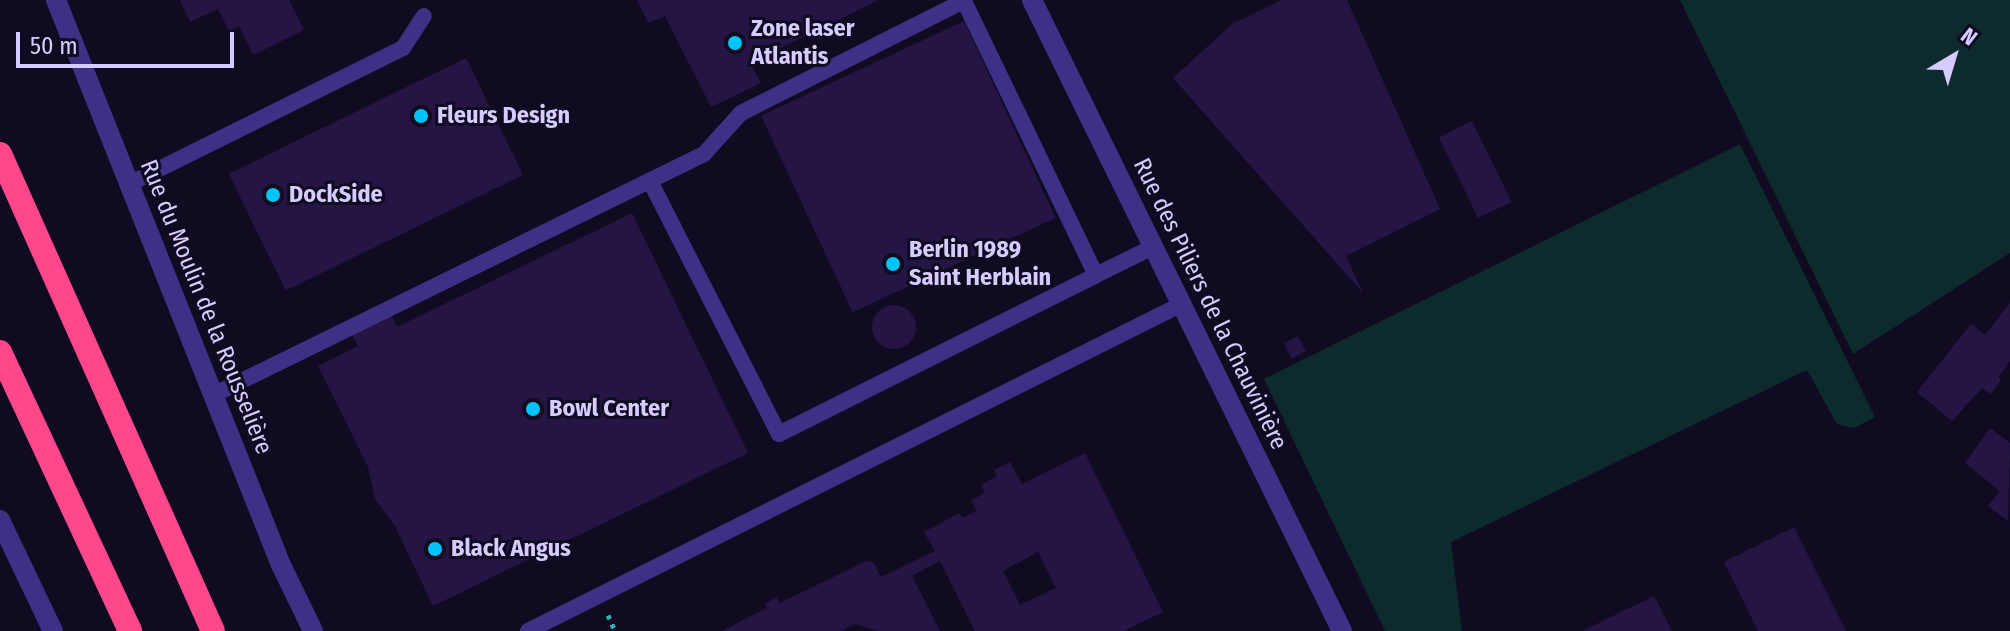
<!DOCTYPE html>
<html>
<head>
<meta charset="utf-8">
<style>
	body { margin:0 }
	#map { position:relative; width:2010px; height:631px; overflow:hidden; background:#110b22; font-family:"Fira Sans Condensed",sans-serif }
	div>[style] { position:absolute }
	.green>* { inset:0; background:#0d2a2c }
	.building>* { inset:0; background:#241545; transform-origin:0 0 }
	.round { border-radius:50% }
	.path>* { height:5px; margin-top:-2.5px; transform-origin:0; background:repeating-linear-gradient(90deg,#21b6be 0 4px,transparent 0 10px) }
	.lane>* { height:16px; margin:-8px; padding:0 8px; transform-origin:8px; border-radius:8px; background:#3d3186 }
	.street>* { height:20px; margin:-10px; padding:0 10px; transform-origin:10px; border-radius:10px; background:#3d3186 }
	.highway>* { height:24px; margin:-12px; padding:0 12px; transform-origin:12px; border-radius:12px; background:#ff478b }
	.dots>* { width:22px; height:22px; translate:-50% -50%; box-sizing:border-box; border:4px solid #110b22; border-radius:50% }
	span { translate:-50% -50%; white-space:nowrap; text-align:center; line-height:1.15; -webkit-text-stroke:6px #110b22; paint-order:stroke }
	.poi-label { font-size:24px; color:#d7ccff; font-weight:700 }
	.left { translate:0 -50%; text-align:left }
	.street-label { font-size:24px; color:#d7ccff }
	.north { position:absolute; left:1914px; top:16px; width:80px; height:80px; -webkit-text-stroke:6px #110b22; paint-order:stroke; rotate:38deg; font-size:22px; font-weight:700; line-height:32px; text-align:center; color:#d7ccff }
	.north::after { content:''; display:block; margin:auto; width:28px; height:36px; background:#d7ccff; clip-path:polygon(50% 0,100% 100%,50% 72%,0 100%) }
	.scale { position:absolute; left:16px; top:32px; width:218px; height:36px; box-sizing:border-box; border:4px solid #d7ccff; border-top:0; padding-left:10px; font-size:24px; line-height:28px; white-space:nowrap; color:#d7ccff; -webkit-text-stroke:6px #110b22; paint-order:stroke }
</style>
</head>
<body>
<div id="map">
	<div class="green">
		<i style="clip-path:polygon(1680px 0,2010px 0,2010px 253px,1853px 354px)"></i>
		<i style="clip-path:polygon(1740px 144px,1875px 417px,1854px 428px,1837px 424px,1807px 370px,1451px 542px,1462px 631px,1385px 631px,1264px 379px)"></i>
	</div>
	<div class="building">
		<i style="clip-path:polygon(180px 0,289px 0,304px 30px,253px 55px,239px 26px,229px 31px,218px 9px,190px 22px)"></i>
		<i style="clip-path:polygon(637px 0,879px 0,750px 63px,761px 83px,711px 107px,665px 16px,648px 23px)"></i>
		<i style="clip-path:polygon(1281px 0,1347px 0,1440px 209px,1346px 256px,1363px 293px,1173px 78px,1232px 24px)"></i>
		<i style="left:964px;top:21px;width:217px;height:224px;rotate:65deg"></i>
		<i style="left:466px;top:58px;width:130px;height:264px;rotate:64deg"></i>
		<i style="left:1472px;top:121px;width:90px;height:37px;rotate:64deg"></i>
		<i style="clip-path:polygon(632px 213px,748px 453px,433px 606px,395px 526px,375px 499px,368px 467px,318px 366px,358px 346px,350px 331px,390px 311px,397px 327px)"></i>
		<i style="clip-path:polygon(2010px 303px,2010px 361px,1998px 377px,2001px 380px,1991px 394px,1982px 388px,1952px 421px,1917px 392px,1971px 324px,1985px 335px)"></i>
		<i class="round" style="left:872px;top:305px;width:44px;height:44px"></i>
		<i style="left:1298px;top:336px;width:17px;height:16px;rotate:62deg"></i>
		<i style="clip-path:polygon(1990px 428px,2010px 443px,2008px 521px,1988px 506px,2000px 491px,1965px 463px)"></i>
		<i style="clip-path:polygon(evenodd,1085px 453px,1163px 612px,1124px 631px,975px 631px,940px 561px,912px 576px,940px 631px,878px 631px,855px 624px,841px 631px,722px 631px,767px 608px,765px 604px,776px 597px,780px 603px,866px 561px,873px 562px,881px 577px,935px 551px,924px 532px,959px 513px,962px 518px,977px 511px,971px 500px,985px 493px,981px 485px,997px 476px,994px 470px,1010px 462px,1022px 484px,1085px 453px,1038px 552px,1056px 588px,1020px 605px,1003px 571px,1038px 552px)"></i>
		<i style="clip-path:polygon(1794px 527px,1846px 631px,1758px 631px,1724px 562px)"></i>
		<i style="clip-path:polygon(1654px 596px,1672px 631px,1583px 631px,1621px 612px)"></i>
	</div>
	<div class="path">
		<i style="left:608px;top:615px;width:17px;rotate:66deg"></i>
	</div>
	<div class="lane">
		<i style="left:650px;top:181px;width:284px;rotate:63deg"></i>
		<i style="left:779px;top:434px;width:355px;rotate:-26.6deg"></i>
		<i style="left:129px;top:184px;width:306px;rotate:-26.4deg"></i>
		<i style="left:403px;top:48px;width:38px;rotate:-57deg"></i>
		<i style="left:213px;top:395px;width:547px;rotate:-26.14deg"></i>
		<i style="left:704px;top:154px;width:55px;rotate:-47.9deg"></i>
		<i style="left:741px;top:113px;width:250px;rotate:-26.7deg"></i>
		<i style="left:964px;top:1px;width:304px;rotate:64.3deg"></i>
		<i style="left:1096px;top:275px;width:64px;rotate:-26.2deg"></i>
		<i style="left:528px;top:631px;width:731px;rotate:-26.57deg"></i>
	</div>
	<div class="street">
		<i style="left:56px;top:0;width:608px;rotate:68.29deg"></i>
		<i style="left:281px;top:565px;width:73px;rotate:64.1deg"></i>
		<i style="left:1032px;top:0;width:703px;rotate:63.84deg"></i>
		<i style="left:0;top:520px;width:123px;rotate:64.5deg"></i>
	</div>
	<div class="highway">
		<i style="left:0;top:154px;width:522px;rotate:65.94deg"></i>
		<i style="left:0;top:352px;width:308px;rotate:65deg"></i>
	</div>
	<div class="dots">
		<i style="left:735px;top:43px;background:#00c4f7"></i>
		<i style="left:421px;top:116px;background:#00c4f7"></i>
		<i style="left:273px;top:195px;background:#00c4f7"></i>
		<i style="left:893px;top:264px;background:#00c4f7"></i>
		<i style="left:533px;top:409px;background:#00c4f7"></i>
		<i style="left:435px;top:549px;background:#00c4f7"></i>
	</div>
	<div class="poi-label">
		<span class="left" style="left:751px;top:43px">Zone laser<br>Atlantis</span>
		<span class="left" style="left:437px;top:116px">Fleurs Design</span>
		<span class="left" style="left:289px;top:195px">DockSide</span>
		<span class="left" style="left:909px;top:264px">Berlin 1989<br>Saint Herblain</span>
		<span class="left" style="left:549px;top:409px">Bowl Center</span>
		<span class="left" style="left:451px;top:549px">Black Angus</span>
	</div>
	<div class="street-label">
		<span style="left:1210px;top:304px;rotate:64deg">Rue des Piliers de la Chauvinière</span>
		<span style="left:206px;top:307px;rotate:68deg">Rue du Moulin de la Rousselière</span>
	</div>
	<div class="north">N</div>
	<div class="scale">50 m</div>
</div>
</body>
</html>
